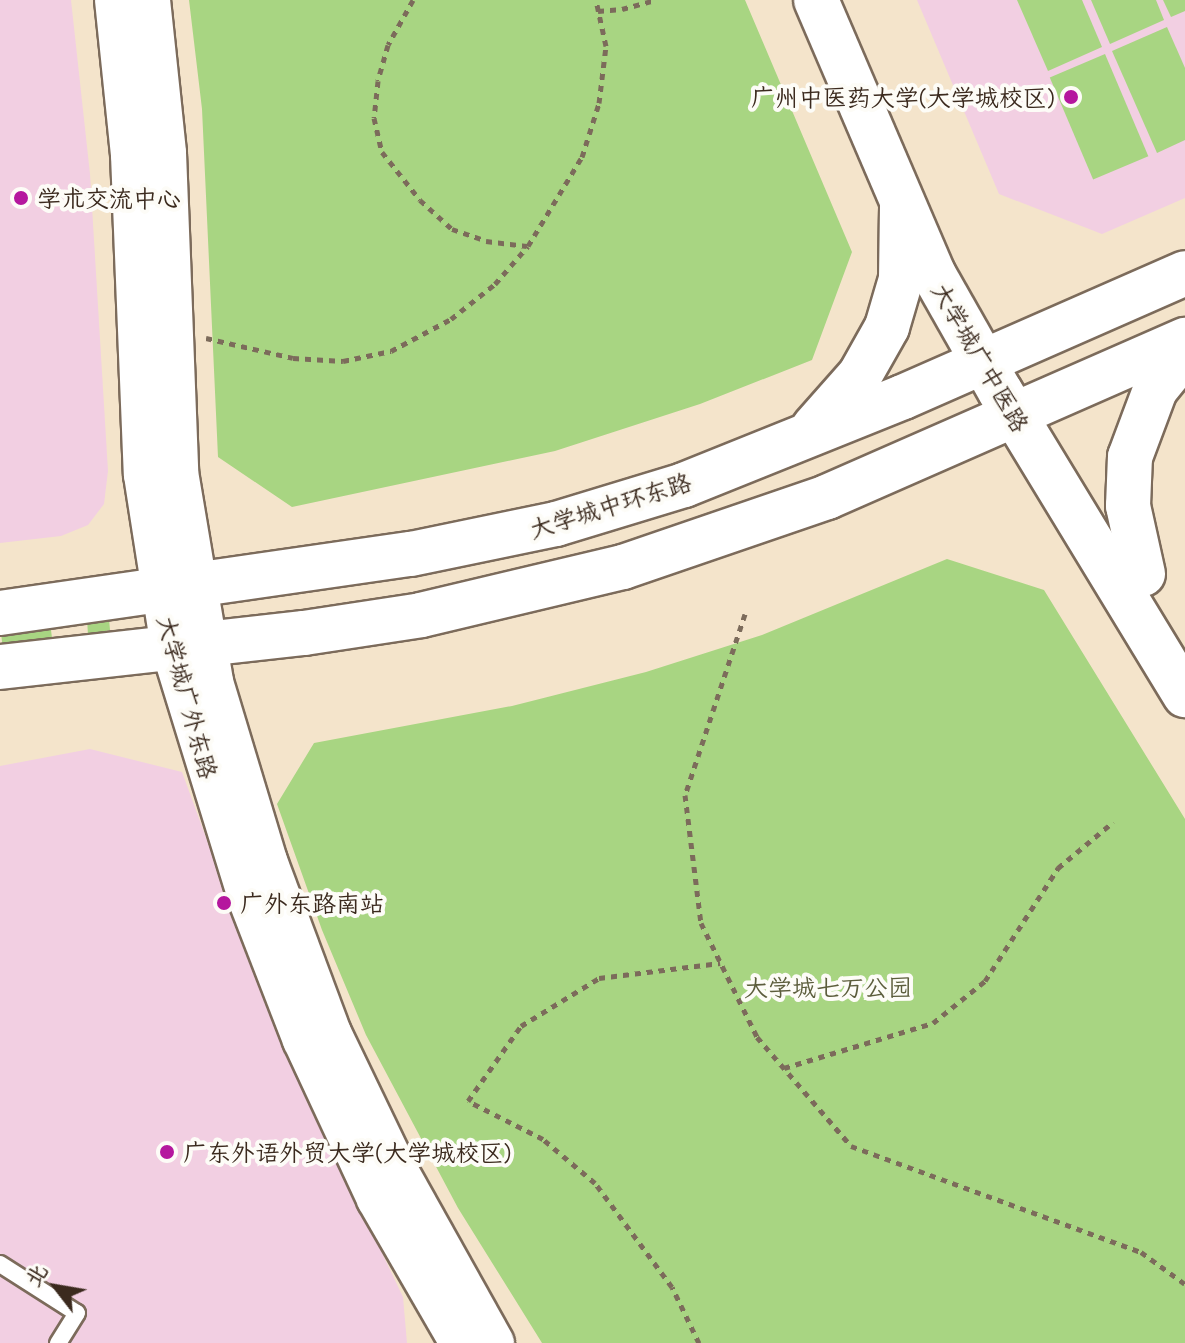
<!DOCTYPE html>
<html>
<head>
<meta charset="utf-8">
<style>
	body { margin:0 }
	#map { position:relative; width:1185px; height:1343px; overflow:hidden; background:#f4e4cb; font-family:Mali,"LXGW WenKai TC",sans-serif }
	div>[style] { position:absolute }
	.built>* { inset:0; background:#f2cfe2 }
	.green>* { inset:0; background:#a8d582; transform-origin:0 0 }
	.path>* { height:5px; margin-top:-2.5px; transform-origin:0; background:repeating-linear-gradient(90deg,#7c6b5b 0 6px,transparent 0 12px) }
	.roads { filter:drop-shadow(2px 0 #7c6b5b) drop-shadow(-2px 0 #7c6b5b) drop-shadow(0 2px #7c6b5b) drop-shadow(0 -2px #7c6b5b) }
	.service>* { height:16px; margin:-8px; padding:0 8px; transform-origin:8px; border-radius:8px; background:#fff }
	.tertiary>* { height:40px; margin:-20px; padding:0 20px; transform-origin:20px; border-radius:20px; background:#fff }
	.secondary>* { height:44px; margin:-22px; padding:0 22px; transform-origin:22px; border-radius:22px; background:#fff }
	.primary>* { height:44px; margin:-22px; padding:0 22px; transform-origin:22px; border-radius:22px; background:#fff }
	.dots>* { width:22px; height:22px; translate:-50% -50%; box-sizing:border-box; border:4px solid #fdfcf7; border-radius:50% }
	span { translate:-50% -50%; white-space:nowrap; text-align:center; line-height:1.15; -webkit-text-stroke:8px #fdfcf7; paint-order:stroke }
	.poi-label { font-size:24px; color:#3b2a1e }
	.right { translate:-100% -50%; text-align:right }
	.left { translate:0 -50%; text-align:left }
	.street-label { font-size:24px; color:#3b2a1e }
	.park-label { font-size:24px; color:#5c5d3c }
	.north { position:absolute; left:16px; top:1247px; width:80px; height:80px; -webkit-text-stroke:6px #fdfcf7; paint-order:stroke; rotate:301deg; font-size:22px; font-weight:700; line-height:32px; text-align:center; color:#3b2a1e }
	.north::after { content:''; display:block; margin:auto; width:28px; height:36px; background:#3b2a1e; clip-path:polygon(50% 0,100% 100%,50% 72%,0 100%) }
</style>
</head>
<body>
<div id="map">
	<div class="built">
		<i style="clip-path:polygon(0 0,71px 0,90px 174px,108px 471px,104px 504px,88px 525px,61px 536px,0 543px)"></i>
		<i style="clip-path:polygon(917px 0,1185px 0,1185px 198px,1102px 234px,999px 194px)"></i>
		<i style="clip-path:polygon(90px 749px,182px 772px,278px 1034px,403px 1297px,407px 1343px,0 1343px,0 766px)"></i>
	</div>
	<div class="green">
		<i style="clip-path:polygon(189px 0,745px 0,852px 252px,812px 360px,700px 404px,555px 451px,292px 507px,218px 457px,202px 109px)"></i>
		<i style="clip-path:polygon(1017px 0,1082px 0,1102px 47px,1048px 71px)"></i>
		<i style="clip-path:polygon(1091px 0,1156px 0,1164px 20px,1110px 44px)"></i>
		<i style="clip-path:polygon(1163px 0,1185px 0,1185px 11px,1171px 17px)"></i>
		<i style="clip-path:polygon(1167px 27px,1185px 68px,1185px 140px,1157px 153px,1112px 51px)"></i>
		<i style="left:1105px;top:54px;width:111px;height:60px;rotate:67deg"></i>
		<i style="clip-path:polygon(947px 559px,1044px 590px,1185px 819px,1185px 1343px,542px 1343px,458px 1208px,366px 1035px,322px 930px,277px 804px,314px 743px,512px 706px,646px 672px,762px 635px)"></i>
		<i style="clip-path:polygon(87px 618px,109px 619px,110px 630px,88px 635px)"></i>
		<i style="left:50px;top:622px;width:17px;height:50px;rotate:83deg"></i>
	</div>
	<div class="path">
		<i style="left:413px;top:0;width:51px;rotate:119.1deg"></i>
		<i style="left:388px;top:45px;width:37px;rotate:106deg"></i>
		<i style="left:378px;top:81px;width:37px;rotate:96deg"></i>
		<i style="left:374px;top:118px;width:35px;rotate:77deg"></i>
		<i style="left:382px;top:152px;width:61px;rotate:51.6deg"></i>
		<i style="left:420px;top:200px;width:43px;rotate:42.2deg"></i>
		<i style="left:452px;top:229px;width:36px;rotate:19deg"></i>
		<i style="left:486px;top:241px;width:41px;rotate:7deg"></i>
		<i style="left:598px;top:11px;width:24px;rotate:-5deg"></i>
		<i style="left:622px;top:9px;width:34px;rotate:-15deg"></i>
		<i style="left:206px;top:338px;width:89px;rotate:12.9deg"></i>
		<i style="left:293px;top:358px;width:50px;rotate:3.4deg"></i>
		<i style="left:343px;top:361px;width:49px;rotate:-11.8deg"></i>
		<i style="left:391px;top:351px;width:68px;rotate:-28.1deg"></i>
		<i style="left:451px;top:319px;width:56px;rotate:-38.5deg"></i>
		<i style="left:495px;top:284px;width:50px;rotate:-49deg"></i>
		<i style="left:528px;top:246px;width:104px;rotate:-58.8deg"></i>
		<i style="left:582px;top:157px;width:57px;rotate:-72.5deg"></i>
		<i style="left:599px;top:103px;width:57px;rotate:-83deg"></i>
		<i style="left:606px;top:46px;width:47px;rotate:-102.3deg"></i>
		<i style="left:745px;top:614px;width:191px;rotate:108.3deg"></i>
		<i style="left:685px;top:795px;width:129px;rotate:82.9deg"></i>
		<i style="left:701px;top:923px;width:127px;rotate:63.8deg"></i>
		<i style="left:757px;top:1037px;width:144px;rotate:49.2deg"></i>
		<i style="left:851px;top:1146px;width:309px;rotate:20.1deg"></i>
		<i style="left:1141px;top:1252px;width:54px;rotate:36deg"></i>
		<i style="left:784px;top:1068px;width:156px;rotate:-16.8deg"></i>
		<i style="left:933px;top:1023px;width:67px;rotate:-38.9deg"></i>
		<i style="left:985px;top:981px;width:135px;rotate:-57.1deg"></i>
		<i style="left:1058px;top:868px;width:72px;rotate:-39.9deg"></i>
		<i style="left:699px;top:1343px;width:62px;rotate:-115.7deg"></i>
		<i style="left:672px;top:1287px;width:129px;rotate:-126.5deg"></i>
		<i style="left:595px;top:1183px;width:68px;rotate:-139.8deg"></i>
		<i style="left:543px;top:1139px;width:84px;rotate:-153.1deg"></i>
		<i style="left:468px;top:1101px;width:92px;rotate:-54.8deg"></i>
		<i style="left:521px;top:1026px;width:92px;rotate:-31.6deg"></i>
		<i style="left:599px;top:978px;width:122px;rotate:-7.1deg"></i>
	</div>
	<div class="roads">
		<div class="service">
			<i style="left:0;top:1264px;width:91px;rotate:32.5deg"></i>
			<i style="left:77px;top:1313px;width:36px;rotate:122deg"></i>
		</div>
		<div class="tertiary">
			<i style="left:115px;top:0;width:156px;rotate:84.1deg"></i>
			<i style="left:131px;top:155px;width:320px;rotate:87.7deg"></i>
			<i style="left:144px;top:475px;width:174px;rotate:81.1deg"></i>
			<i style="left:171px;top:647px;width:266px;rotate:72.9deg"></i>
			<i style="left:249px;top:901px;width:149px;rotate:68.8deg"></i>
			<i style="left:303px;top:1040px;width:175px;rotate:65deg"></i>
			<i style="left:377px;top:1199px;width:166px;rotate:60deg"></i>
			<i style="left:150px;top:0;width:154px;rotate:84deg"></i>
			<i style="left:166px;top:153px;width:319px;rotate:87.8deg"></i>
			<i style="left:178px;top:472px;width:213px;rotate:80.5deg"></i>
			<i style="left:213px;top:682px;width:187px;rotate:73.2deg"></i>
			<i style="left:267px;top:861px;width:184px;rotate:69.6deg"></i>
			<i style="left:331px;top:1033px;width:143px;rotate:64.3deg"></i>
			<i style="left:393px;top:1162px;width:207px;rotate:60.8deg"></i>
		</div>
		<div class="secondary">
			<i style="left:816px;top:0;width:299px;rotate:66.8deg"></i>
			<i style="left:934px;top:275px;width:133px;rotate:60.4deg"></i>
			<i style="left:1000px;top:391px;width:356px;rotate:58.7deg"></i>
		</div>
		<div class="primary">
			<i style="left:814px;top:427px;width:69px;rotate:-48.5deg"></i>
			<i style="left:860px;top:375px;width:55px;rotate:-60.6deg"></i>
			<i style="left:887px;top:327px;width:50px;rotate:-73.7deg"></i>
			<i style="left:901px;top:279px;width:74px;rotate:-89.2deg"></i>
			<i style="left:1143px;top:574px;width:70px;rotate:-102.4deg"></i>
			<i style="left:1128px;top:506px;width:49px;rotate:-87.7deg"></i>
			<i style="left:1130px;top:457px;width:72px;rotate:-69.5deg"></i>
			<i style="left:1155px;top:390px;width:48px;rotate:-51deg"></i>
			<i style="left:0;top:613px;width:415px;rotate:-8.2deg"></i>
			<i style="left:411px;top:554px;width:148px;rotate:-11.7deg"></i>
			<i style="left:556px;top:524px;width:134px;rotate:-16.9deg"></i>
			<i style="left:684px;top:485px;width:236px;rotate:-21.9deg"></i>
			<i style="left:903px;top:397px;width:308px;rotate:-23.7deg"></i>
			<i style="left:0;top:667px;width:306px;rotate:-6.4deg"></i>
			<i style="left:304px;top:633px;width:118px;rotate:-8.7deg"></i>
			<i style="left:421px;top:615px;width:208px;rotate:-13.4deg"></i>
			<i style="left:623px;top:567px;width:216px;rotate:-18.9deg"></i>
			<i style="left:827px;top:497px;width:391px;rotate:-23.7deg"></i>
		</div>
	</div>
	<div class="dots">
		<i style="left:1071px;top:97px;background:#b5179e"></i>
		<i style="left:21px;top:198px;background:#b5179e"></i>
		<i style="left:224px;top:903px;background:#b5179e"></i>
		<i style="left:167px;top:1152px;background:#b5179e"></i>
	</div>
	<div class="poi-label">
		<span class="right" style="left:1055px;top:97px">广州中医药大学(大学城校区)</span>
		<span class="left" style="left:37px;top:198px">学术交流中心</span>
		<span class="left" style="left:240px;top:903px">广外东路南站</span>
		<span class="left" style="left:183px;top:1152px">广东外语外贸大学(大学城校区)</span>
	</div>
	<div class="street-label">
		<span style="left:981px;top:357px;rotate:60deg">大学城广中医路</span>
		<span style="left:610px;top:505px;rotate:-17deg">大学城中环东路</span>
		<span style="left:188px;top:697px;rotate:75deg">大学城广外东路</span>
	</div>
	<div class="park-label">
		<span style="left:828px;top:987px">大学城七万公园</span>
	</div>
	<div class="north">北</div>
</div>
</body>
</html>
